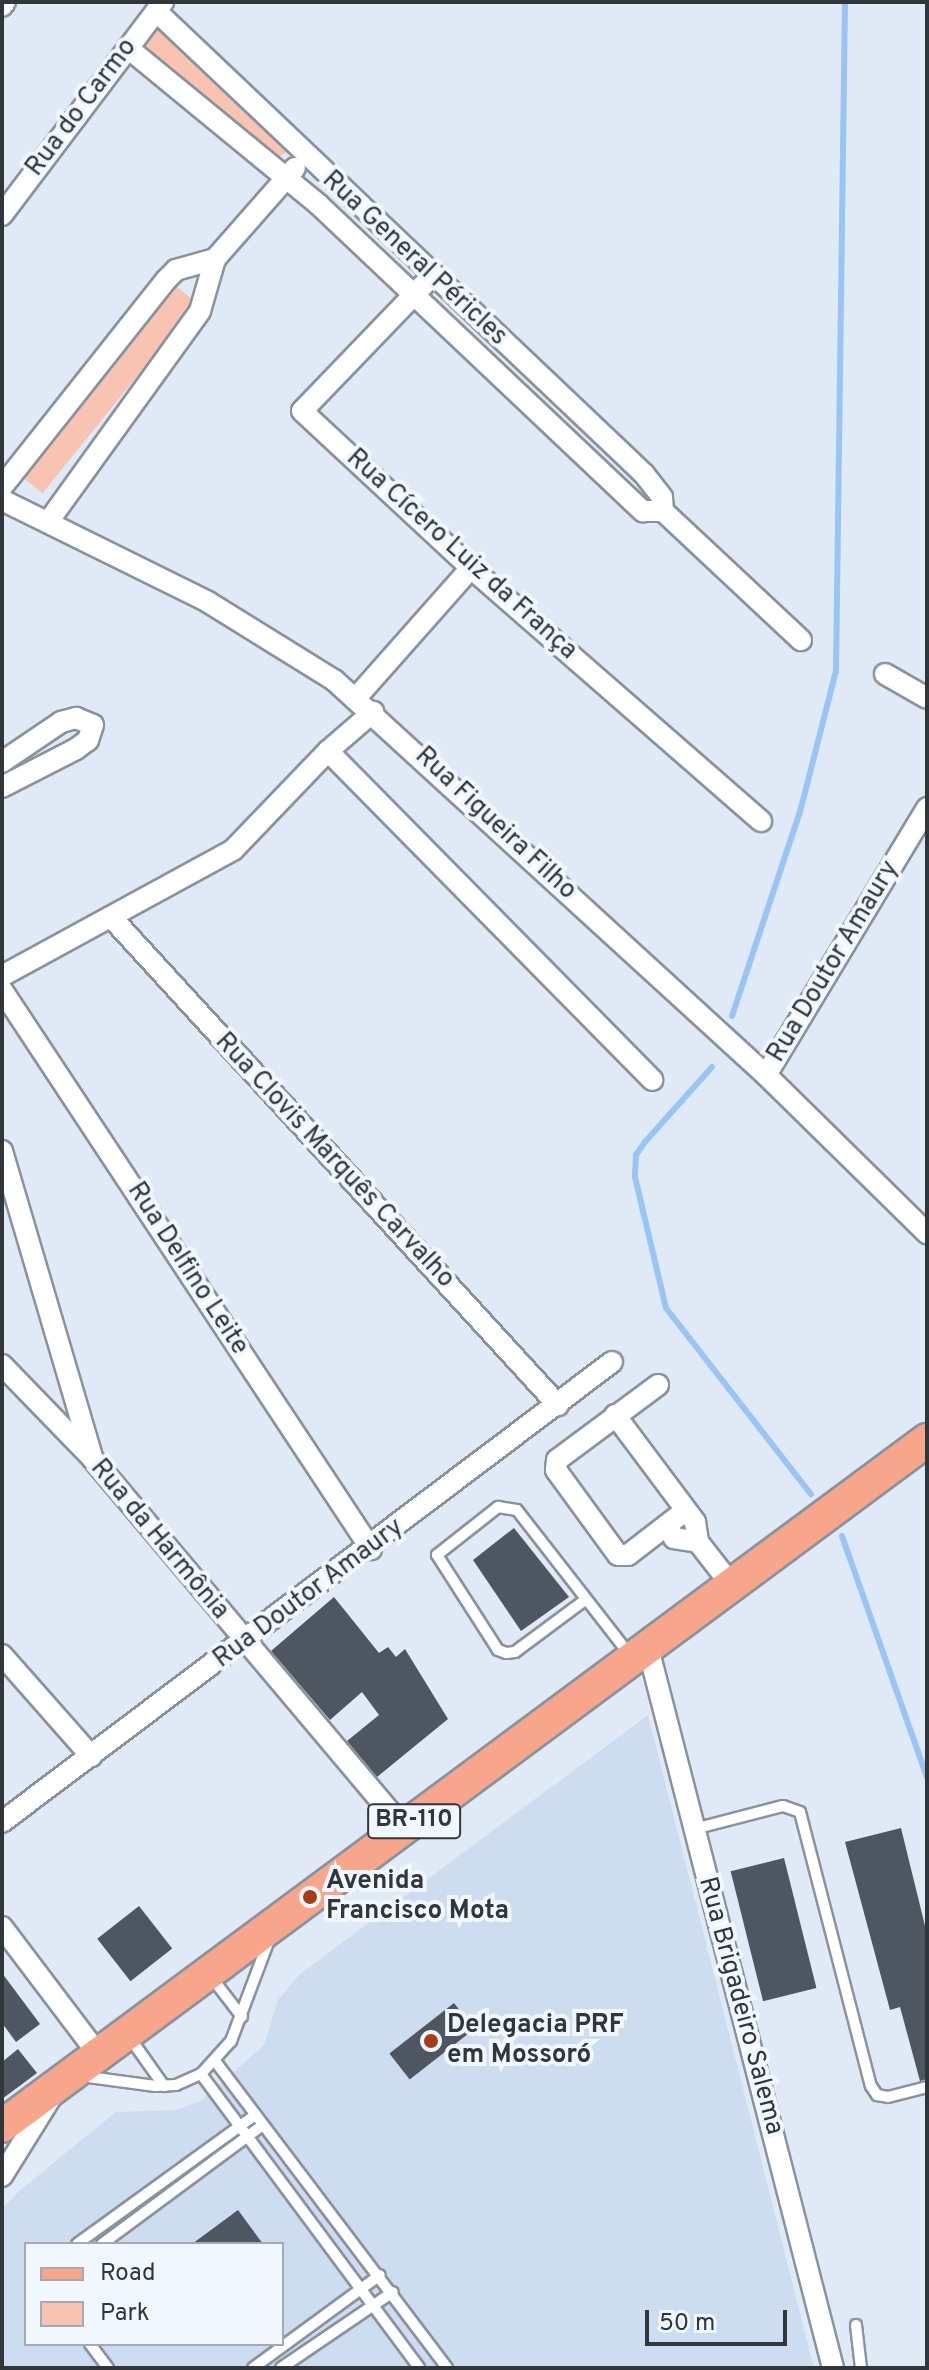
<!DOCTYPE html>
<html>
<head>
<meta charset="utf-8">
<style>
	body { margin:0 }
	#map { position:relative; width:929px; height:2370px; overflow:hidden; background:#dfeaf6; font-family:Overpass,sans-serif }
	div>[style] { position:absolute }
	.built>* { inset:0; background:#cddcee }
	.green>* { inset:0; background:#f9c3b1; transform-origin:0 0 }
	.stream>* { height:6px; margin:-3px; padding:0 3px; transform-origin:3px; border-radius:3px; background:#9ac4f3 }
	.building>* { inset:0; background:#4e5761; transform-origin:0 0 }
	.roads { filter:drop-shadow(2px 0 #89939e) drop-shadow(-2px 0 #89939e) drop-shadow(0 2px #89939e) drop-shadow(0 -2px #89939e) }
	.service>* { height:10px; margin:-5px; padding:0 5px; transform-origin:5px; border-radius:5px; background:#fff }
	.minor>* { height:20px; margin:-10px; padding:0 10px; transform-origin:10px; border-radius:10px; background:#fff }
	.primary>* { height:32px; margin:-16px; padding:0 16px; transform-origin:16px; border-radius:16px; background:#f7a68b }
	.dots>* { width:22px; height:22px; translate:-50% -50%; box-sizing:border-box; border:4px solid #f0f7fe; border-radius:50% }
	span { translate:-50% -50%; white-space:nowrap; text-align:center; line-height:1.15; -webkit-text-stroke:8px #f0f7fe; paint-order:stroke }
	.shield-label span { padding:2px 6px; background:#f0f7fe; border:2px solid; border-radius:6px; -webkit-text-stroke-width:0 }
	.shield-label { font-size:24px; color:#31363a; font-weight:700 }
	.street-label { font-size:26px; color:#31363a }
	.poi-label { font-size:26px; color:#31363a; font-weight:700 }
	.left { translate:0 -50%; text-align:left }
	.frame { position:absolute; inset:0; border:4px solid #31363a; pointer-events:none }
	.legend { position:absolute; left:24px; top:2242px; width:260px; height:104px; box-sizing:border-box; background:#f0f7fe; border:2px solid #a4aab0; margin:0; padding:10px 14px; list-style:none; font-size:24px; color:#31363a }
	.legend li { display:flex; align-items:center; gap:16px; height:40px }
	.legend b { width:40px; border:2px solid #a4aab0 }
	.scale { position:absolute; left:645px; top:2310px; width:142px; height:36px; box-sizing:border-box; border:4px solid #31363a; border-top:0; padding-left:10px; font-size:24px; line-height:28px; white-space:nowrap; color:#31363a; -webkit-text-stroke:6px #f0f7fe; paint-order:stroke }
</style>
</head>
<body>
<div id="map">
	<div class="built">
		<i style="clip-path:polygon(evenodd,648px 1715px,814px 2368px,2px 2368px,2px 2209px,19px 2191px,116px 2112px,176px 2110px,201px 2101px,264px 2045px,278px 2000px,299px 1975px,648px 1715px,26px 2244px,282px 2244px,282px 2344px,26px 2344px,26px 2244px)"></i>
	</div>
	<div class="green">
		<i style="clip-path:polygon(156px 23px,288px 151px,274px 160px,140px 46px)"></i>
		<i style="left:167px;top:279px;width:38px;height:245px;rotate:39deg"></i>
	</div>
	<div class="stream">
		<i style="left:732px;top:1016px;width:215px;rotate:-71.6deg"></i>
		<i style="left:800px;top:812px;width:146px;rotate:-75.7deg"></i>
		<i style="left:836px;top:671px;width:669px;rotate:-89.23deg"></i>
		<i style="left:712px;top:1067px;width:101px;rotate:131.8deg"></i>
		<i style="left:645px;top:1142px;width:16px;rotate:125deg"></i>
		<i style="left:636px;top:1155px;width:22px;rotate:93deg"></i>
		<i style="left:635px;top:1177px;width:135px;rotate:76.7deg"></i>
		<i style="left:666px;top:1308px;width:236px;rotate:52.1deg"></i>
		<i style="left:842px;top:1536px;width:256px;rotate:70.6deg"></i>
	</div>
	<div class="building">
		<i style="clip-path:polygon(514px 1528px,569px 1597px,521px 1631px,473px 1560px)"></i>
		<i style="clip-path:polygon(334px 1597px,379px 1653px,388px 1647px,396px 1657px,405px 1649px,448px 1719px,377px 1777px,347px 1741px,379px 1715px,362px 1692px,330px 1720px,271px 1651px)"></i>
		<i style="clip-path:polygon(901px 1828px,927px 1934px,927px 2079px,920px 2081px,900px 2007px,890px 2010px,845px 1842px)"></i>
		<i style="left:784px;top:1858px;width:134px;height:55px;rotate:76deg"></i>
		<i style="left:139px;top:1906px;width:54px;height:53px;rotate:52deg"></i>
		<i style="clip-path:polygon(2px 1973px,40px 2024px,16px 2042px,2px 2023px)"></i>
		<i style="left:454px;top:2003px;width:33px;height:82px;rotate:52deg"></i>
		<i style="clip-path:polygon(18px 2049px,37px 2073px,2px 2099px,2px 2062px)"></i>
		<i style="clip-path:polygon(238px 2210px,263px 2244px,192px 2244px)"></i>
	</div>
	<div class="roads">
		<div class="service">
			<i style="left:585px;top:1600px;width:87px;rotate:143.4deg"></i>
			<i style="left:515px;top:1652px;width:9px;rotate:174deg"></i>
			<i style="left:506px;top:1653px;width:9px;rotate:-159deg"></i>
			<i style="left:498px;top:1650px;width:113px;rotate:-122.7deg"></i>
			<i style="left:437px;top:1555px;width:78px;rotate:-38.2deg"></i>
			<i style="left:498px;top:1507px;width:19px;rotate:9deg"></i>
			<i style="left:517px;top:1510px;width:182px;rotate:52.1deg"></i>
			<i style="left:694px;top:1829px;width:92px;rotate:-14.5deg"></i>
			<i style="left:783px;top:1806px;width:18px;rotate:19deg"></i>
			<i style="left:800px;top:1812px;width:283px;rotate:75.5deg"></i>
			<i style="left:871px;top:2086px;width:11px;rotate:56deg"></i>
			<i style="left:877px;top:2095px;width:11px;rotate:10deg"></i>
			<i style="left:888px;top:2097px;width:40px;rotate:-14.4deg"></i>
			<i style="left:212px;top:1978px;width:49px;rotate:52.4deg"></i>
			<i style="left:130px;top:2038px;width:59px;rotate:54.7deg"></i>
			<i style="left:215px;top:2061px;width:385px;rotate:52.9deg"></i>
			<i style="left:201px;top:2074px;width:366px;rotate:53.4deg"></i>
			<i style="left:81px;top:2076px;width:75px;rotate:7.7deg"></i>
			<i style="left:155px;top:2086px;width:21px;rotate:-3deg"></i>
			<i style="left:176px;top:2085px;width:27px;rotate:-24deg"></i>
			<i style="left:201px;top:2074px;width:45px;rotate:-47.7deg"></i>
			<i style="left:231px;top:2041px;width:108px;rotate:-69.4deg"></i>
			<i style="left:77px;top:2244px;width:220px;rotate:-35.9deg"></i>
			<i style="left:102px;top:2244px;width:200px;rotate:-36.5deg"></i>
			<i style="left:856px;top:2325px;width:43px;rotate:83.4deg"></i>
			<i style="left:90px;top:2344px;width:30px;rotate:53deg"></i>
			<i style="left:253px;top:2368px;width:157px;rotate:-36.2deg"></i>
			<i style="left:281px;top:2368px;width:135px;rotate:-34.2deg"></i>
		</div>
		<div class="minor">
			<i style="left:2px;top:6px;width:5px;rotate:-53deg"></i>
			<i style="left:156px;top:11px;width:673px;rotate:43.49deg"></i>
			<i style="left:644px;top:474px;width:29px;rotate:52deg"></i>
			<i style="left:662px;top:497px;width:14px;rotate:86deg"></i>
			<i style="left:663px;top:511px;width:189px;rotate:43.1deg"></i>
			<i style="left:128px;top:48px;width:247px;rotate:39.4deg"></i>
			<i style="left:319px;top:205px;width:446px;rotate:43.4deg"></i>
			<i style="left:643px;top:511px;width:20px"></i>
			<i style="left:2px;top:215px;width:267px;rotate:-52.9deg"></i>
			<i style="left:432px;top:276px;width:187px;rotate:133.9deg"></i>
			<i style="left:302px;top:411px;width:231px;rotate:42.9deg"></i>
			<i style="left:471px;top:568px;width:385px;rotate:41.1deg"></i>
			<i style="left:2px;top:487px;width:265px;rotate:-51.6deg"></i>
			<i style="left:167px;top:279px;width:13px;rotate:-45deg"></i>
			<i style="left:176px;top:270px;width:41px;rotate:-15.8deg"></i>
			<i style="left:2px;top:500px;width:230px;rotate:26.3deg"></i>
			<i style="left:208px;top:602px;width:148px;rotate:31.8deg"></i>
			<i style="left:334px;top:680px;width:585px;rotate:42.44deg"></i>
			<i style="left:766px;top:1075px;width:226px;rotate:44.5deg"></i>
			<i style="left:48px;top:522px;width:260px;rotate:-54.2deg"></i>
			<i style="left:200px;top:311px;width:54px;rotate:-73.9deg"></i>
			<i style="left:215px;top:259px;width:121px;rotate:-48.7deg"></i>
			<i style="left:885px;top:674px;width:48px;rotate:29.7deg"></i>
			<i style="left:356px;top:698px;width:174px;rotate:-48.5deg"></i>
			<i style="left:328px;top:751px;width:462px;rotate:45.4deg"></i>
			<i style="left:2px;top:762px;width:71px;rotate:-34.1deg"></i>
			<i style="left:61px;top:722px;width:16px;rotate:-15deg"></i>
			<i style="left:76px;top:718px;width:18px;rotate:22deg"></i>
			<i style="left:93px;top:725px;width:16px;rotate:108deg"></i>
			<i style="left:88px;top:740px;width:15px;rotate:143deg"></i>
			<i style="left:76px;top:749px;width:83px;rotate:152.8deg"></i>
			<i style="left:111px;top:917px;width:662px;rotate:47.51deg"></i>
			<i style="left:2px;top:976px;width:263px;rotate:-28.6deg"></i>
			<i style="left:233px;top:850px;width:137px;rotate:-46.2deg"></i>
			<i style="left:328px;top:751px;width:60px;rotate:-40.9deg"></i>
			<i style="left:2px;top:990px;width:670px;rotate:56.57deg"></i>
			<i style="left:766px;top:1075px;width:312px;rotate:-58.9deg"></i>
			<i style="left:2px;top:1151px;width:316px;rotate:73.6deg"></i>
			<i style="left:2px;top:1365px;width:129px;rotate:45.9deg"></i>
			<i style="left:92px;top:1458px;width:485px;rotate:49.9deg"></i>
			<i style="left:658px;top:1385px;width:126px;rotate:143.4deg"></i>
			<i style="left:557px;top:1460px;width:10px;rotate:96deg"></i>
			<i style="left:556px;top:1470px;width:105px;rotate:53.9deg"></i>
			<i style="left:618px;top:1555px;width:10px"></i>
			<i style="left:628px;top:1555px;width:72px;rotate:-37.7deg"></i>
			<i style="left:615px;top:1415px;width:134px;rotate:53.2deg"></i>
			<i style="left:695px;top:1522px;width:20px;rotate:81deg"></i>
			<i style="left:698px;top:1542px;width:52px;rotate:52deg"></i>
			<i style="left:667px;top:1526px;width:14px;rotate:60deg"></i>
			<i style="left:674px;top:1538px;width:24px;rotate:9deg"></i>
			<i style="left:647px;top:1644px;width:748px;rotate:75.59deg"></i>
			<i style="left:2px;top:1655px;width:135px;rotate:48.6deg"></i>
			<i style="left:2px;top:1822px;width:764px;rotate:-37.02deg"></i>
			<i style="left:2px;top:1927px;width:159px;rotate:52.9deg"></i>
			<i style="left:2px;top:2176px;width:91px;rotate:-58.1deg"></i>
		</div>
		<div class="primary">
			<i style="left:2px;top:2126px;width:1152px;rotate:-36.56deg"></i>
		</div>
	</div>
	<div class="dots">
		<i style="left:310px;top:1897px;background:#a43d18"></i>
		<i style="left:431px;top:2041px;background:#a43d18"></i>
	</div>
	<div class="shield-label">
		<span style="left:414px;top:1821px">BR-110</span>
	</div>
	<div class="street-label">
		<span style="left:82px;top:108px;rotate:-53deg">Rua do Carmo</span>
		<span style="left:414px;top:259px;rotate:43deg">Rua General Péricles</span>
		<span style="left:461px;top:555px;rotate:42deg">Rua Cícero Luiz da França</span>
		<span style="left:495px;top:824px;rotate:43deg">Rua Figueira Filho</span>
		<span style="left:834px;top:962px;rotate:-59deg">Rua Doutor Amaury</span>
		<span style="left:334px;top:1161px;rotate:47deg">Rua Clovis Marquês Carvalho</span>
		<span style="left:187px;top:1269px;rotate:57deg">Rua Delfino Leite</span>
		<span style="left:159px;top:1540px;rotate:50deg">Rua da Harmônia</span>
		<span style="left:309px;top:1594px;rotate:-37deg">Rua Doutor Amaury</span>
		<span style="left:740px;top:2006px;rotate:75deg">Rua Brigadeiro Salema</span>
	</div>
	<div class="poi-label">
		<span class="left" style="left:326px;top:1897px">Avenida<br>Francisco Mota</span>
		<span class="left" style="left:447px;top:2041px">Delegacia PRF<br>em Mossoró</span>
	</div>
	<div class="frame"></div>
	<ul class="legend">
	<li><b style="height:10px;background:#f7a68b"></b>Road</li>
	<li><b style="height:22px;background:#f9c3b1"></b>Park</li>
	</ul>
	<div class="scale">50 m</div>
</div>
</body>
</html>
